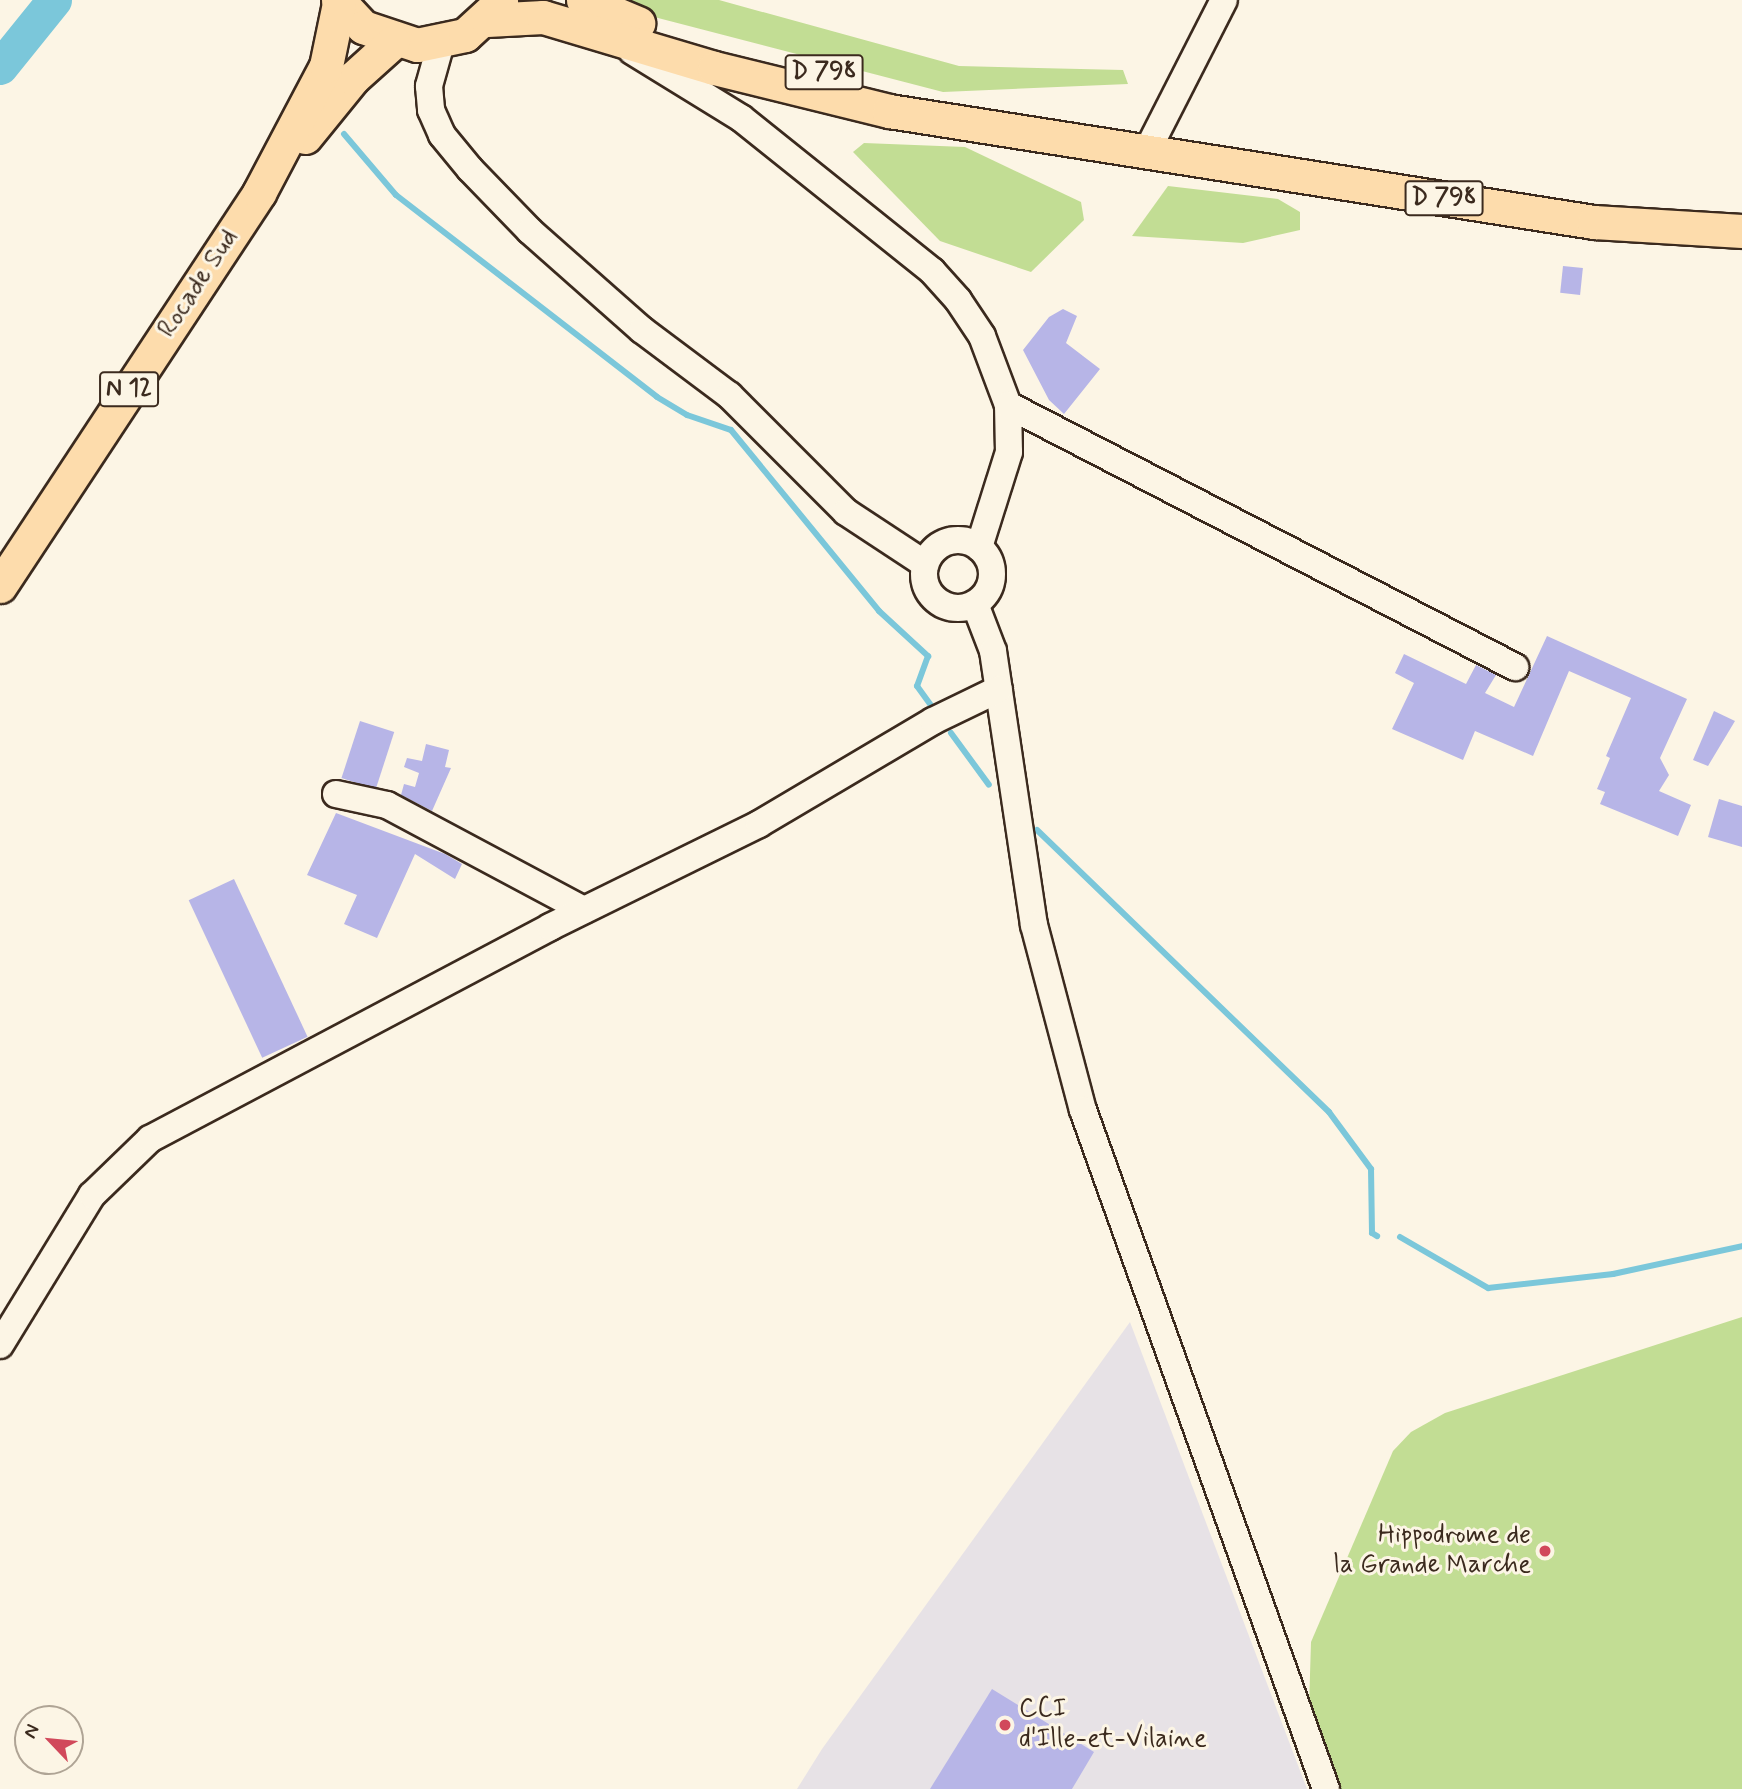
<!DOCTYPE html>
<html>
<head>
<meta charset="utf-8">
<style>
	body { margin:0 }
	#map { position:relative; width:1742px; height:1789px; overflow:hidden; background:#fcf5e5; font-family:Mynerve,sans-serif }
	div>[style] { position:absolute }
	.built>* { inset:0; background:#e7e2e6 }
	.green>* { inset:0; background:#c2dd94 }
	.stream>* { height:6px; margin:-3px; padding:0 3px; transform-origin:3px; border-radius:3px; background:#7bc7da }
	.river>* { height:35px; margin:-17.5px; padding:0 17.5px; transform-origin:17.5px; border-radius:17.5px; background:#7bc7da }
	.building>* { inset:0; background:#b7b5e7; transform-origin:0 0 }
	.roads { filter:drop-shadow(2px 0 #3b2a1e) drop-shadow(-2px 0 #3b2a1e) drop-shadow(0 2px #3b2a1e) drop-shadow(0 -2px #3b2a1e) }
	.minor>* { height:26px; margin:-13px; padding:0 13px; transform-origin:13px; border-radius:13px; background:#fcf5e5 }
	.minor>.ring { margin:-13px; padding:0; box-sizing:content-box; background:none; border:26px solid #fcf5e5; border-radius:50% }
	.major>* { height:33px; margin:-16.5px; padding:0 16.5px; transform-origin:16.5px; border-radius:16.5px; background:#fddcac }
	.dots>* { width:19px; height:19px; translate:-50% -50%; box-sizing:border-box; border:4px solid #fcf5e5; border-radius:50% }
	span { translate:-50% -50%; white-space:nowrap; text-align:center; line-height:1.15; -webkit-text-stroke:6px #fcf5e5; paint-order:stroke }
	.shield-label span { padding:2px 5px; background:#fcf5e5; border:2px solid; border-radius:5px; -webkit-text-stroke-width:0 }
	.shield-label { font-size:24px; color:#3b2a1e; font-weight:700 }
	.street-label { font-size:26px; color:#3b2a1e }
	.poi-label { font-size:26px; color:#3b2a1e }
	.right { translate:-100% -50%; text-align:right }
	.left { translate:0 -50%; text-align:left }
	.north { position:absolute; left:14px; top:1705px; width:70px; height:70px; box-sizing:border-box; background:#fcf5e5; border:2px solid #afa495; border-radius:50%; rotate:296deg; font-size:19px; font-weight:700; line-height:28px; text-align:center; color:#3b2a1e }
	.north::after { content:''; display:block; margin:auto; width:24px; height:32px; background:#d1495b; clip-path:polygon(50% 0,100% 100%,50% 72%,0 100%) }
</style>
</head>
<body>
<div id="map">
	<div class="built">
		<i style="clip-path:polygon(1130px 1322px,1307px 1789px,797px 1789px,822px 1749px)"></i>
	</div>
	<div class="green">
		<i style="clip-path:polygon(610px 0,719px 0,959px 66px,1123px 70px,1128px 84px,943px 92px,635px 12px)"></i>
		<i style="clip-path:polygon(864px 143px,965px 147px,1081px 202px,1084px 220px,1031px 272px,940px 241px,853px 152px)"></i>
		<i style="clip-path:polygon(1168px 186px,1278px 199px,1300px 212px,1300px 230px,1243px 243px,1132px 236px)"></i>
		<i style="clip-path:polygon(1742px 1317px,1742px 1789px,1338px 1789px,1309px 1708px,1311px 1642px,1393px 1451px,1411px 1432px,1445px 1413px)"></i>
	</div>
	<div class="stream">
		<i style="left:344px;top:134px;width:80px;rotate:49.6deg"></i>
		<i style="left:396px;top:195px;width:330px;rotate:37.7deg"></i>
		<i style="left:657px;top:397px;width:35px;rotate:31deg"></i>
		<i style="left:687px;top:415px;width:46px;rotate:18.8deg"></i>
		<i style="left:731px;top:430px;width:234px;rotate:50.7deg"></i>
		<i style="left:879px;top:611px;width:67px;rotate:42.6deg"></i>
		<i style="left:928px;top:656px;width:32px;rotate:110deg"></i>
		<i style="left:917px;top:686px;width:24px;rotate:54deg"></i>
		<i style="left:951px;top:733px;width:64px;rotate:53.8deg"></i>
		<i style="left:1037px;top:830px;width:406px;rotate:44deg"></i>
		<i style="left:1329px;top:1112px;width:71px;rotate:53.6deg"></i>
		<i style="left:1371px;top:1169px;width:64px;rotate:89.1deg"></i>
		<i style="left:1372px;top:1233px;width:6px;rotate:31deg"></i>
		<i style="left:1400px;top:1237px;width:102px;rotate:30.1deg"></i>
		<i style="left:1488px;top:1288px;width:126px;rotate:-6.4deg"></i>
		<i style="left:1613px;top:1274px;width:132px;rotate:-12.2deg"></i>
	</div>
	<div class="river">
		<i style="left:0;top:67px;width:86px;rotate:-51.1deg"></i>
	</div>
	<div class="building">
		<i style="left:1563px;top:266px;width:20px;height:27px;rotate:6deg"></i>
		<i style="clip-path:polygon(1063px 309px,1077px 316px,1066px 343px,1100px 369px,1064px 414px,1049px 400px,1023px 350px,1049px 317px)"></i>
		<i style="clip-path:polygon(1547px 636px,1687px 699px,1660px 758px,1669px 775px,1659px 791px,1691px 805px,1678px 836px,1600px 804px,1605px 792px,1597px 789px,1610px 758px,1606px 756px,1631px 698px,1569px 671px,1533px 756px,1475px 731px,1463px 760px,1392px 729px,1414px 683px,1395px 673px,1404px 654px,1466px 684px,1476px 665px,1496px 675px,1485px 693px,1514px 707px)"></i>
		<i style="clip-path:polygon(1714px 711px,1735px 721px,1708px 766px,1693px 760px)"></i>
		<i style="left:360px;top:721px;width:36px;height:60px;rotate:18deg"></i>
		<i style="clip-path:polygon(426px 744px,449px 750px,445px 767px,451px 768px,432px 811px,401px 795px,404px 784px,415px 787px,419px 773px,404px 767px,407px 758px,422px 761px)"></i>
		<i style="clip-path:polygon(1719px 799px,1742px 806px,1742px 847px,1708px 837px)"></i>
		<i style="clip-path:polygon(336px 813px,445px 854px,462px 864px,455px 879px,415px 854px,377px 938px,344px 924px,357px 895px,307px 875px)"></i>
		<i style="left:234px;top:879px;width:174px;height:50px;rotate:65deg"></i>
		<i style="clip-path:polygon(992px 1689px,1094px 1752px,1072px 1789px,930px 1789px)"></i>
	</div>
	<div class="roads">
		<div class="minor">
			<i style="left:441px;top:43px;width:45px;rotate:105.6deg"></i>
			<i style="left:429px;top:86px;width:24px;rotate:85deg"></i>
			<i style="left:431px;top:110px;width:27px;rotate:66deg"></i>
			<i style="left:442px;top:135px;width:44px;rotate:50.5deg"></i>
			<i style="left:470px;top:169px;width:86px;rotate:45.9deg"></i>
			<i style="left:530px;top:231px;width:149px;rotate:41.5deg"></i>
			<i style="left:642px;top:330px;width:109px;rotate:36.8deg"></i>
			<i style="left:729px;top:395px;width:165px;rotate:45deg"></i>
			<i style="left:846px;top:512px;width:95px;rotate:33.4deg"></i>
			<i style="left:632px;top:51px;width:128px;rotate:31.6deg"></i>
			<i style="left:741px;top:118px;width:245px;rotate:38.7deg"></i>
			<i style="left:932px;top:271px;width:39px;rotate:48deg"></i>
			<i style="left:958px;top:300px;width:43px;rotate:56.3deg"></i>
			<i style="left:982px;top:336px;width:74px;rotate:69.4deg"></i>
			<i style="left:1008px;top:405px;width:47px;rotate:88.8deg"></i>
			<i style="left:1009px;top:452px;width:100px;rotate:107.5deg"></i>
			<i style="left:1147px;top:151px;width:169px;rotate:-63deg"></i>
			<i style="left:1008px;top:405px;width:571px;rotate:27.33deg"></i>
			<i class="ring" style="left:924px;top:540px;width:42px;height:42px"></i>
			<i style="left:975px;top:604px;width:50px;rotate:69deg"></i>
			<i style="left:993px;top:651px;width:277px;rotate:81.5deg"></i>
			<i style="left:1034px;top:925px;width:191px;rotate:75.2deg"></i>
			<i style="left:1083px;top:1110px;width:721px;rotate:70.31deg"></i>
			<i style="left:336px;top:794px;width:52px;rotate:12.2deg"></i>
			<i style="left:387px;top:805px;width:223px;rotate:28.1deg"></i>
			<i style="left:0;top:1345px;width:176px;rotate:-58.5deg"></i>
			<i style="left:92px;top:1195px;width:81px;rotate:-44deg"></i>
			<i style="left:150px;top:1139px;width:453px;rotate:-27.9deg"></i>
			<i style="left:550px;top:927px;width:233px;rotate:-26.2deg"></i>
			<i style="left:759px;top:824px;width:202px;rotate:-30.6deg"></i>
			<i style="left:933px;top:721px;width:73px;rotate:-25.9deg"></i>
		</div>
		<div class="major">
			<i style="left:338px;top:0;width:37px;rotate:47deg"></i>
			<i style="left:363px;top:27px;width:57px;rotate:18.4deg"></i>
			<i style="left:417px;top:45px;width:49px;rotate:-11.8deg"></i>
			<i style="left:465px;top:35px;width:49px;rotate:-42.5deg"></i>
			<i style="left:583px;top:0;width:60px;rotate:22.7deg"></i>
			<i style="left:487px;top:20px;width:56px;rotate:-3.1deg"></i>
			<i style="left:543px;top:17px;width:178px;rotate:16.6deg"></i>
			<i style="left:714px;top:68px;width:180px;rotate:13.8deg"></i>
			<i style="left:889px;top:111px;width:714px;rotate:8.95deg"></i>
			<i style="left:1594px;top:222px;width:148px;rotate:3.5deg"></i>
			<i style="left:305px;top:137px;width:76px;rotate:-50.9deg"></i>
			<i style="left:353px;top:78px;width:54px;rotate:-42deg"></i>
			<i style="left:0;top:586px;width:471px;rotate:-56.6deg"></i>
			<i style="left:259px;top:193px;width:144px;rotate:-62.2deg"></i>
			<i style="left:326px;top:66px;width:64px;rotate:-78.3deg"></i>
		</div>
	</div>
	<div class="dots">
		<i style="left:1545px;top:1551px;background:#d1495b"></i>
		<i style="left:1005px;top:1725px;background:#d1495b"></i>
	</div>
	<div class="shield-label">
		<span style="left:824px;top:72px">D 798</span>
		<span style="left:1444px;top:198px">D 798</span>
		<span style="left:129px;top:389px">N 12</span>
	</div>
	<div class="street-label">
		<span style="left:199px;top:284px;rotate:-57deg">Rocade Sud</span>
	</div>
	<div class="poi-label">
		<span class="right" style="left:1531px;top:1551px">Hippodrome de<br>la Grande Marche</span>
		<span class="left" style="left:1019px;top:1725px">CCI<br>d'Ille-et-Vilaine</span>
	</div>
	<div class="north">N</div>
</div>
</body>
</html>
